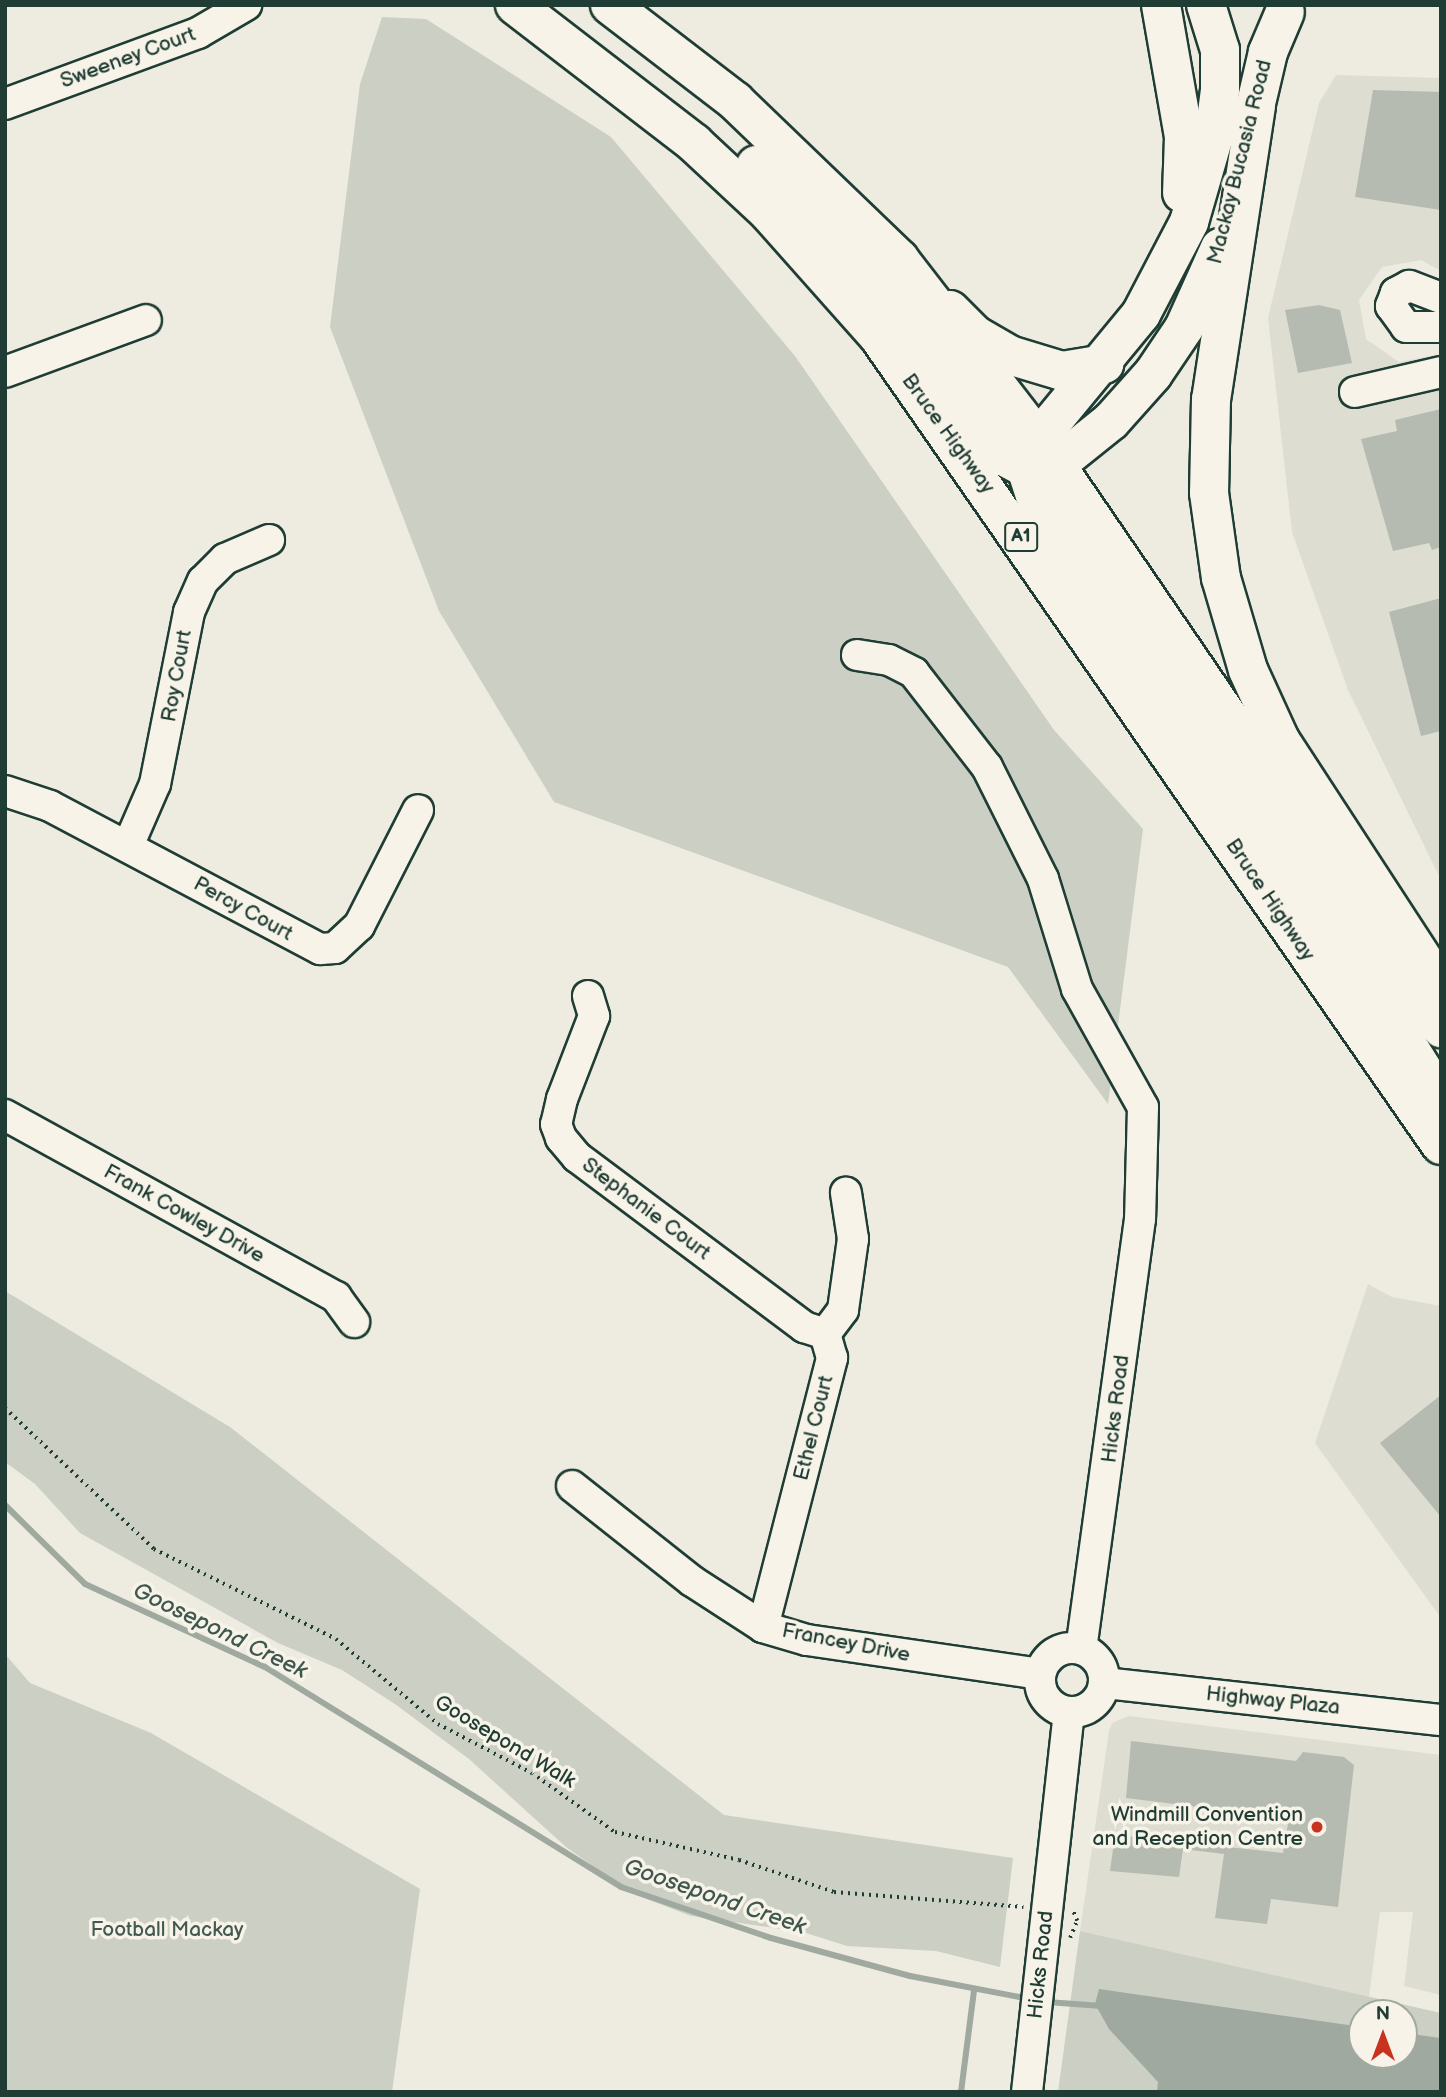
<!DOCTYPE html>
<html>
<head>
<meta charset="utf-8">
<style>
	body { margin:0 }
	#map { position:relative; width:1446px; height:2097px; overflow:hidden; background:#eeece1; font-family:"Balsamiq Sans",sans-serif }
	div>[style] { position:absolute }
	.built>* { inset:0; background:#ddddd2 }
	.green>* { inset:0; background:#cccfc4 }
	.water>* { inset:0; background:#9fa99f }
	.stream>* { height:6px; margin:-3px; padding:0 3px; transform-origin:3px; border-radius:3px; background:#9fa99f }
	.building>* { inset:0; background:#b5bbb0 }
	.path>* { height:3.5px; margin-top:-1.75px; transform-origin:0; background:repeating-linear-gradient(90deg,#1f3d34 0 2px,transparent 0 7px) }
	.roads { filter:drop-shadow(2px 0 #1f3d34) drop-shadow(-2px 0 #1f3d34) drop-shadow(0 2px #1f3d34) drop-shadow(0 -2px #1f3d34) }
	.minor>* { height:30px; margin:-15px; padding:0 15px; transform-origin:15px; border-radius:15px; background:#f7f3e8 }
	.minor>.ring { margin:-15px; padding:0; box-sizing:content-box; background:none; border:30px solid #f7f3e8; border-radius:50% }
	.major>* { height:38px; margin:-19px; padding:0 19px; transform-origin:19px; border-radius:19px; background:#f7f3e8 }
	.highway>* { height:38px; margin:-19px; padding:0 19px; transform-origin:19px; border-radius:19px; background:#f7f3e8 }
	.dots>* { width:19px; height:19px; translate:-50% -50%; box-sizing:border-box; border:4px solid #f7f3e8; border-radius:50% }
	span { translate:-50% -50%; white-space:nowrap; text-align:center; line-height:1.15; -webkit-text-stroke:7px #f7f3e8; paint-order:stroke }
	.shield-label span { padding:2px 5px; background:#f7f3e8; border:2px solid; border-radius:5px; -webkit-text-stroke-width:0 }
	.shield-label { font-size:19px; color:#1f3d34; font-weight:700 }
	.street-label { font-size:21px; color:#1f3d34 }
	.poi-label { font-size:21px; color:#1f3d34 }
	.right { translate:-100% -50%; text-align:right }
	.park-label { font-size:21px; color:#425a51 }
	.water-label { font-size:23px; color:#3f584f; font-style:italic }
	.frame { position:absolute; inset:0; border:7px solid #1f3d34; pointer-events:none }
	.north { position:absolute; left:1348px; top:1999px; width:70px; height:70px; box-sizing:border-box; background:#f7f3e8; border:2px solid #a1aaa0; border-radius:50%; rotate:0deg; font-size:19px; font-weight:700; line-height:28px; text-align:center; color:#1f3d34 }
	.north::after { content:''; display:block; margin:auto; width:24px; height:32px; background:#c8321e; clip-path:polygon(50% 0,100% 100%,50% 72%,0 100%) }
</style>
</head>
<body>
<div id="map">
	<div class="built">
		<i style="clip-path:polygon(1336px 75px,1441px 78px,1441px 271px,1421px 260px,1382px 267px,1359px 300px,1366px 339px,1399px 362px,1441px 354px,1441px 880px,1348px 690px,1292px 532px,1268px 318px,1319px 103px)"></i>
		<i style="clip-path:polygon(1368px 1284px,1392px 1297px,1441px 1306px,1441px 1618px,1315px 1443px)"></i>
		<i style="clip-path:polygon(1129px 1716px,1441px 1755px,1441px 1995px,1404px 1986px,1413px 1912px,1380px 1912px,1369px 1997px,1080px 1931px,1109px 1731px,1112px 1723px)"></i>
	</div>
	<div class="green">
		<i style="clip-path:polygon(382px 17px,426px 19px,611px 137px,795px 356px,1054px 730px,1143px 829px,1108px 1104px,1008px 967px,554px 802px,439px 611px,330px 327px,360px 84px)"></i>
		<i style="clip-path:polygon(5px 1291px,230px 1427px,724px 1815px,1013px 1858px,1000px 1967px,936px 1951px,847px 1946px,803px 1932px,691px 1916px,631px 1893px,566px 1847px,469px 1759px,395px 1704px,342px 1670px,278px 1643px,80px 1533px,35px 1484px,5px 1462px)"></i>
		<i style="clip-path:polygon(5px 1654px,30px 1683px,151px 1733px,420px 1889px,392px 2092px,5px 2092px)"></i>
		<i style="clip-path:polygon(evenodd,1080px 1931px,1441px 2013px,1441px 2092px,1058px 2092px,1080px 1931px,1362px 2013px,1404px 2013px,1404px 2055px,1362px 2055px,1362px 2013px)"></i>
	</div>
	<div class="water">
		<i style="clip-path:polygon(1099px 1989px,1362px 2027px,1362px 2055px,1404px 2055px,1404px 2033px,1440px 2038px,1441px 2092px,1157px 2092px,1158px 2082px,1109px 2029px,1095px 2004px)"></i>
	</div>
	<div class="stream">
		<i style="left:5px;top:1505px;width:112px;rotate:44.6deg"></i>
		<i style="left:85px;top:1584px;width:198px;rotate:24.8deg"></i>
		<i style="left:265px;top:1667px;width:418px;rotate:31.7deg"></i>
		<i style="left:621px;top:1887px;width:158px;rotate:18.8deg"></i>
		<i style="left:771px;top:1938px;width:144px;rotate:15.3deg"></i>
		<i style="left:910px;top:1976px;width:121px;rotate:10.9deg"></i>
		<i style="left:1047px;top:2002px;width:55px;rotate:4.2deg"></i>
		<i style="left:961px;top:2092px;width:103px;rotate:-82.7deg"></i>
	</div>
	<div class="building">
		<i style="clip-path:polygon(1373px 90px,1441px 92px,1441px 210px,1355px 197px)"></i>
		<i style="clip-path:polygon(1319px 305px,1340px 310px,1352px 363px,1298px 373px,1285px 310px)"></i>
		<i style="clip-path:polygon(1441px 409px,1441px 547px,1432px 550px,1429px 543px,1393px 551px,1361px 439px,1397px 431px,1395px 420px)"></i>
		<i style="clip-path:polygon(1441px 598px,1441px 731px,1421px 736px,1389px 612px)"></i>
		<i style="clip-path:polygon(1441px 1395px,1441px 1517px,1380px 1443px)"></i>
		<i style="clip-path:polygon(1131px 1741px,1296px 1761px,1303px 1752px,1344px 1757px,1354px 1765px,1338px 1907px,1271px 1899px,1267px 1924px,1215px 1918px,1224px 1854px,1183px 1849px,1179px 1877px,1110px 1871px,1115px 1835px,1283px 1853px,1289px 1818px,1126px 1798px)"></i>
	</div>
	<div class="path">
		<i style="left:5px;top:1408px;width:205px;rotate:43.4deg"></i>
		<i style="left:154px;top:1549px;width:203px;rotate:26.3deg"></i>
		<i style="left:336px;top:1639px;width:133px;rotate:39.8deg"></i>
		<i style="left:438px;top:1724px;width:106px;rotate:27.5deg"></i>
		<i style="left:532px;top:1773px;width:102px;rotate:35.4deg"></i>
		<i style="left:615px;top:1832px;width:127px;rotate:12.7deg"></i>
		<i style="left:739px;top:1860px;width:100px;rotate:18.6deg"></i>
		<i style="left:834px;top:1892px;width:190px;rotate:4.5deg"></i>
		<i style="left:1070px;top:1938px;width:18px;rotate:-68deg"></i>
		<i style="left:1077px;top:1921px;width:11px;rotate:-112deg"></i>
	</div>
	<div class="roads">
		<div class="minor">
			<i style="left:5px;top:104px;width:206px;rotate:-20.2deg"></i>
			<i style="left:198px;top:33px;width:56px;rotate:-30.3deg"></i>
			<i style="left:1441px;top:298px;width:34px;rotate:-159deg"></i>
			<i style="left:1409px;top:286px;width:15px;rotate:152deg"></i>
			<i style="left:1396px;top:293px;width:14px;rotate:111deg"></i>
			<i style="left:1391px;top:306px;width:26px;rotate:54deg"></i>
			<i style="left:1406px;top:327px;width:35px"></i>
			<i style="left:5px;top:372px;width:150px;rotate:-20.2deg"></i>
			<i style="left:1355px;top:392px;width:88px;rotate:-13.1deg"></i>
			<i style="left:857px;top:655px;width:32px;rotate:9deg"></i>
			<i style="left:889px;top:660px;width:28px;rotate:27deg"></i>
			<i style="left:914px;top:673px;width:119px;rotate:52.2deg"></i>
			<i style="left:987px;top:767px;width:125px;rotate:63.4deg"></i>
			<i style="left:1043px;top:879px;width:115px;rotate:72.8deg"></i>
			<i style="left:1077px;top:989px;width:135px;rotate:60.8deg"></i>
			<i style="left:1143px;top:1107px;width:112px;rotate:91.5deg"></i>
			<i style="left:1140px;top:1219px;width:434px;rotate:97.8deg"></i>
			<i style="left:5px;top:791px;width:47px;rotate:18.4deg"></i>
			<i style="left:50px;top:806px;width:306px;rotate:27.9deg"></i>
			<i style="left:320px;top:949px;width:15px;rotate:-4deg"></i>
			<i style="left:335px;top:948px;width:33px;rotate:-43deg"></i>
			<i style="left:359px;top:926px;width:130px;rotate:-63deg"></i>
			<i style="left:128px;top:846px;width:68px;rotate:-66.5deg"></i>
			<i style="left:155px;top:784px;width:175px;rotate:-78.8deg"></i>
			<i style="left:189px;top:612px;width:34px;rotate:-66deg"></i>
			<i style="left:203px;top:581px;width:31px;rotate:-45deg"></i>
			<i style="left:225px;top:559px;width:48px;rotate:-23.4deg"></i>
			<i style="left:588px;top:996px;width:21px;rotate:73deg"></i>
			<i style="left:594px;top:1016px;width:89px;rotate:111.1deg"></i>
			<i style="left:562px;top:1099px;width:26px;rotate:103deg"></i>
			<i style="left:556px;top:1124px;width:15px;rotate:70deg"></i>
			<i style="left:561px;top:1138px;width:25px;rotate:50deg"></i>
			<i style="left:577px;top:1157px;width:284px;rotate:36.8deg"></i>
			<i style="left:804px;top:1327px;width:22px;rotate:18deg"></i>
			<i style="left:5px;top:1115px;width:378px;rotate:28.8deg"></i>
			<i style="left:336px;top:1297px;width:31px;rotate:54deg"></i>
			<i style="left:572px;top:1486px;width:153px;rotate:38.4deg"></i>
			<i style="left:692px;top:1581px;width:85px;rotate:32.9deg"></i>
			<i style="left:763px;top:1627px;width:46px;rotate:16.5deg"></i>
			<i style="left:807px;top:1640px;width:235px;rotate:8.3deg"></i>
			<i style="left:763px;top:1627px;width:278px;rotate:-75.6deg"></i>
			<i style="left:832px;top:1358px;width:25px;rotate:-106deg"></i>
			<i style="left:825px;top:1334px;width:30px;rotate:-53deg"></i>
			<i style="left:843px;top:1310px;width:72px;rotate:-82deg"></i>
			<i style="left:853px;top:1239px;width:47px;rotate:-98.7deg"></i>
			<i class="ring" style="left:1040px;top:1648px;width:34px;height:34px"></i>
			<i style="left:1105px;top:1683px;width:338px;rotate:6.3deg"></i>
			<i style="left:1027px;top:2092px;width:381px;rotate:-83.7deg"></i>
		</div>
		<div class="major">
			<i style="left:1161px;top:5px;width:134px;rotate:80.1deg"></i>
			<i style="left:1184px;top:137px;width:56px;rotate:92deg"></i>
			<i style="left:1256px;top:106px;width:296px;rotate:98.7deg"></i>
			<i style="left:1211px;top:399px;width:94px;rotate:91.2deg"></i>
			<i style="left:1209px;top:493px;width:86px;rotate:82deg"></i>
			<i style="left:1221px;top:578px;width:96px;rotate:73.6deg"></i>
			<i style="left:1248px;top:670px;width:77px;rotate:65.4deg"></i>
			<i style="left:1280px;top:740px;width:295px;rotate:56.9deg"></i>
			<i style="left:1250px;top:129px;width:79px;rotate:-76.8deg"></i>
			<i style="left:1268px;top:52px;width:43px;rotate:-67deg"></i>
			<i style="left:950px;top:310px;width:35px;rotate:45deg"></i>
			<i style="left:975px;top:335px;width:39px;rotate:30deg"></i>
			<i style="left:1009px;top:355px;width:55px;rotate:16.8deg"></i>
			<i style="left:1062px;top:371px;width:43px;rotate:-9.5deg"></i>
			<i style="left:1038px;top:439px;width:162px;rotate:-50.5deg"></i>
			<i style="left:1141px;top:314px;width:104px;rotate:-62.4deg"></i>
			<i style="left:1189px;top:222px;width:90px;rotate:-73.8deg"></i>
			<i style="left:1214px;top:136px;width:46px;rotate:-82.6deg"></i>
			<i style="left:1220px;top:90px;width:40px;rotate:-90deg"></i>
			<i style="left:1220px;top:50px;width:47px;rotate:-107.3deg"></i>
			<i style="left:1055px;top:466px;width:72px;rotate:-38.8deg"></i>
			<i style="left:1111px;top:421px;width:63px;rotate:-48.2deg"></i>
			<i style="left:1153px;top:374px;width:55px;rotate:-56deg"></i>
			<i style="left:1184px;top:328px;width:88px;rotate:-65.8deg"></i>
		</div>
		<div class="highway">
			<i style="left:515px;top:5px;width:226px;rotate:37.6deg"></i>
			<i style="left:694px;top:143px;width:103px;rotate:43deg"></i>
			<i style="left:769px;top:213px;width:166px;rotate:48.4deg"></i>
			<i style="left:879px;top:337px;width:984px;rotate:55.18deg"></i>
			<i style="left:610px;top:5px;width:158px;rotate:37.5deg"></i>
			<i style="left:735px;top:101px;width:228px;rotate:43.9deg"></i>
			<i style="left:899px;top:259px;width:227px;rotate:52.3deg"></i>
			<i style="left:1038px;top:439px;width:714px;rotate:55.62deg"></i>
			<i style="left:756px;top:165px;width:166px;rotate:45.7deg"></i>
			<i style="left:872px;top:284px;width:218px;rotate:52.4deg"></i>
			<i style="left:1005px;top:457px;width:24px;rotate:28deg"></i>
			<i style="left:1026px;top:468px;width:24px"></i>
			<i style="left:1038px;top:439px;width:31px;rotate:112deg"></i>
			<i style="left:1026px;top:468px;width:28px;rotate:72deg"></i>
			<i style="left:1035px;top:495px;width:560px;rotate:55.54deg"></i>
			<i style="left:1352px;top:957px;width:168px;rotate:57.9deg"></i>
		</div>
	</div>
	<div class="dots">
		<i style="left:1317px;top:1827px;background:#c8321e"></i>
	</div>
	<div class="shield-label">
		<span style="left:1021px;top:537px">A1</span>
	</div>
	<div class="street-label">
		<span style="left:128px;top:58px;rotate:-20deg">Sweeney Court</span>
		<span style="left:1240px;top:162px;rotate:-76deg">Mackay Bucasia Road</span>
		<span style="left:948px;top:434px;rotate:54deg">Bruce Highway</span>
		<span style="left:177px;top:676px;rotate:-80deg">Roy Court</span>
		<span style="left:1270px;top:900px;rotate:56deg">Bruce Highway</span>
		<span style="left:243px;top:909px;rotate:29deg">Percy Court</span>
		<span style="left:646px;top:1209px;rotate:37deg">Stephanie Court</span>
		<span style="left:184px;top:1214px;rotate:29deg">Frank Cowley Drive</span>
		<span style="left:1116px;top:1409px;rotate:-83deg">Hicks Road</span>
		<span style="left:814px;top:1428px;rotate:-76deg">Ethel Court</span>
		<span style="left:846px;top:1643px;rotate:11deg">Francey Drive</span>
		<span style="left:1273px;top:1701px;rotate:6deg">Highway Plaza</span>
		<span style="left:505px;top:1742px;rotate:31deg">Goosepond Walk</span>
		<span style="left:1041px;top:1965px;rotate:-84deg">Hicks Road</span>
	</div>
	<div class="poi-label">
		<span class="right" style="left:1303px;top:1827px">Windmill Convention<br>and Reception Centre</span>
	</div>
	<div class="park-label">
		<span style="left:167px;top:1930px">Football Mackay</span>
	</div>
	<div class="water-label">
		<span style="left:220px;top:1631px;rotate:26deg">Goosepond Creek</span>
		<span style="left:715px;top:1897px;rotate:19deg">Goosepond Creek</span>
	</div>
	<div class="frame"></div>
	<div class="north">N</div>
</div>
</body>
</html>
